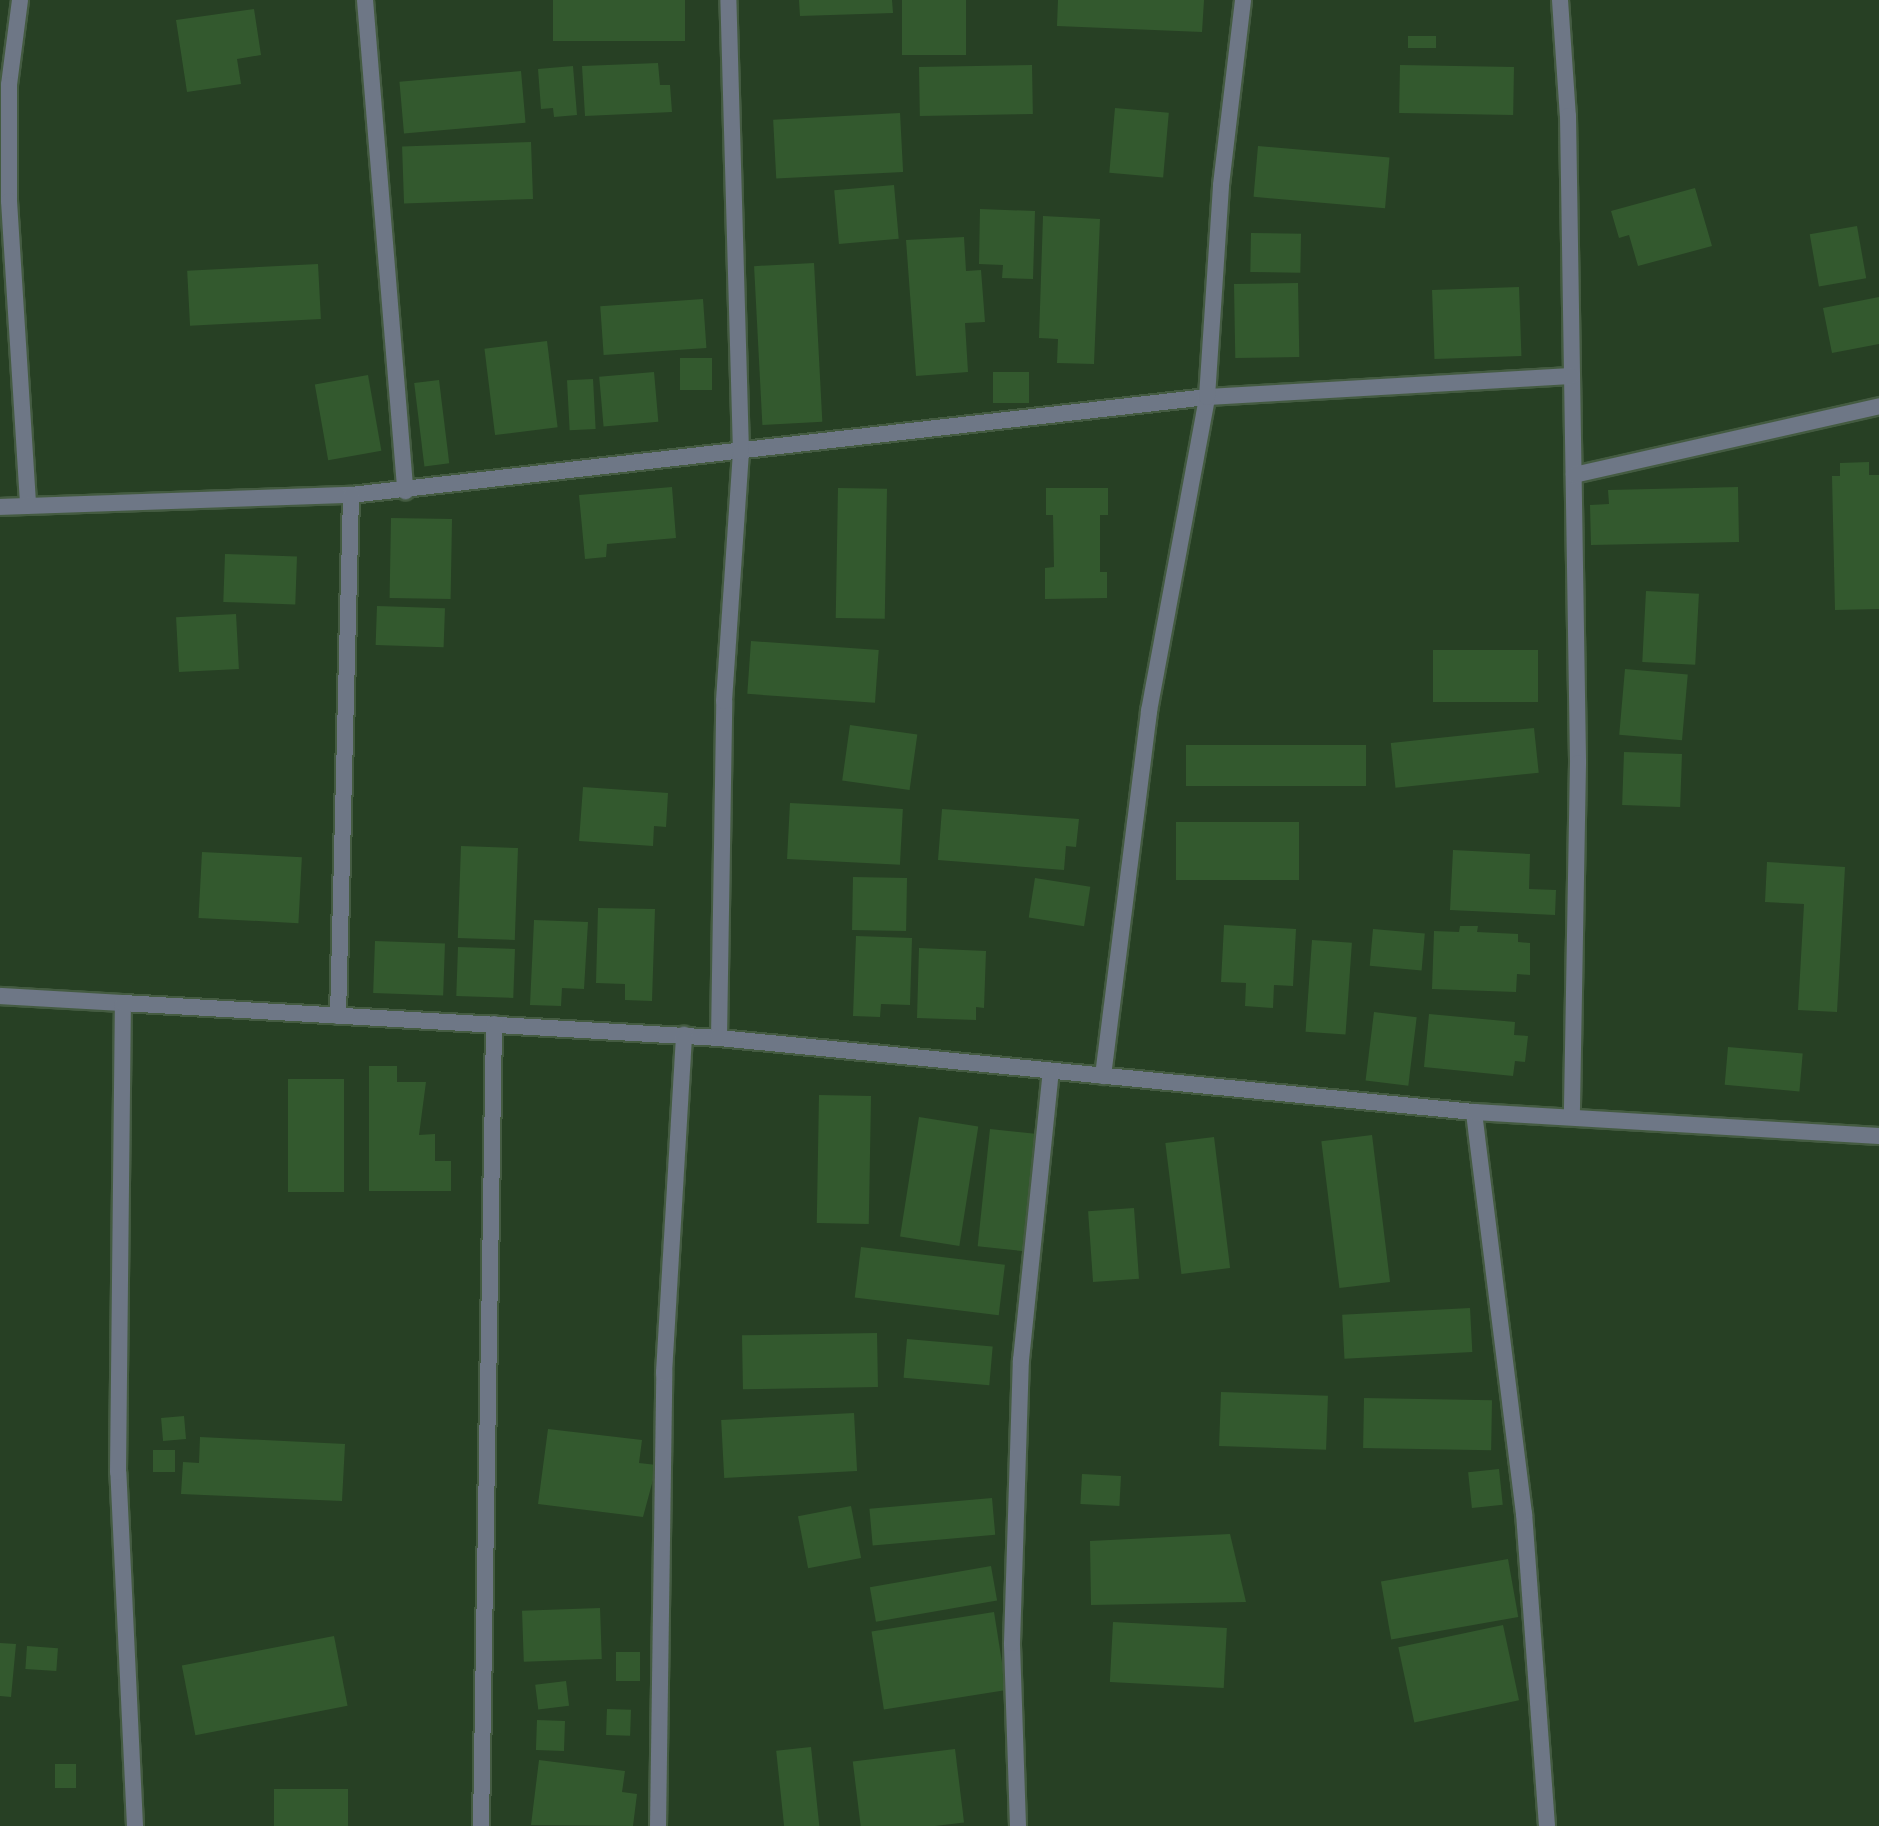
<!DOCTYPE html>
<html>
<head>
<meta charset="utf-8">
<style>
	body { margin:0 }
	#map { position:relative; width:1879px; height:1826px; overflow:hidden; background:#274024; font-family:"Archivo Narrow",sans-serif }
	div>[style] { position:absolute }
	.building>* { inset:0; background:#33592e; transform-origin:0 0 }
	.roads { filter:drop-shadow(2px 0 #445b41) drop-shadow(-2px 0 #445b41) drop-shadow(0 2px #445b41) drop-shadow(0 -2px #445b41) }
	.minor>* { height:16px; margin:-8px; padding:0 8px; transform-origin:8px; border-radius:8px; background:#6e7786 }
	span { translate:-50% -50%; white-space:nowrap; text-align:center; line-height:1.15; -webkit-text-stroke:7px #274024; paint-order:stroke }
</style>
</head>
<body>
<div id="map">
	<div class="building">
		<i style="left:553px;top:0;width:132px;height:41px"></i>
		<i style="clip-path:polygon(799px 0,892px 0,893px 13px,800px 16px)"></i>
		<i style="left:902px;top:0;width:64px;height:55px"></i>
		<i style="clip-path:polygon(1058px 0,1204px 0,1202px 32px,1057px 26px)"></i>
		<i style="clip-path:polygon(254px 9px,261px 55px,237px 59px,241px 84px,187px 92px,176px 20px)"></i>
		<i style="left:1436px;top:36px;width:12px;height:28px;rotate:90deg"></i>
		<i style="clip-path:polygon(658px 63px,660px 85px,670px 85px,672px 112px,585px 116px,582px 66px)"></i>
		<i style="left:1032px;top:65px;width:49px;height:113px;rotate:89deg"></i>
		<i style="left:1400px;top:65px;width:114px;height:48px;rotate:1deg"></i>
		<i style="clip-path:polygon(573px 66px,577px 115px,554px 117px,553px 108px,541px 109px,538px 69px)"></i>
		<i style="left:521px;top:71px;width:52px;height:122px;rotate:85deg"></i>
		<i style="left:1115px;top:108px;width:54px;height:65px;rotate:5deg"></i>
		<i style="left:900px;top:113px;width:59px;height:127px;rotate:87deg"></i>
		<i style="left:531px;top:142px;width:57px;height:129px;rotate:88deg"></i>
		<i style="left:1258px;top:146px;width:132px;height:51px;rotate:5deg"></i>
		<i style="left:894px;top:185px;width:54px;height:60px;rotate:85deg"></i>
		<i style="clip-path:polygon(1695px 188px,1712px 246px,1638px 266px,1629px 235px,1619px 238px,1611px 211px)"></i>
		<i style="clip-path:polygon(980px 209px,1035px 211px,1033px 279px,1002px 278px,1003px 265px,979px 264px)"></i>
		<i style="clip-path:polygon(1043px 216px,1100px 219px,1094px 364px,1057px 363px,1058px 339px,1039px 338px)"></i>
		<i style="left:1857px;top:226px;width:53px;height:48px;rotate:80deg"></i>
		<i style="left:1251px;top:233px;width:50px;height:39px;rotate:1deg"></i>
		<i style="clip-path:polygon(964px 237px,966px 271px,981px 270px,985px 322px,965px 323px,968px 372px,916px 376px,906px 240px)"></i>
		<i style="left:814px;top:263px;width:159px;height:60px;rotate:87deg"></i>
		<i style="left:318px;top:264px;width:55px;height:131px;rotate:87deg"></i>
		<i style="left:1298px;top:283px;width:74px;height:64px;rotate:89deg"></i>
		<i style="left:1519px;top:287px;width:69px;height:87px;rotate:88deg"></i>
		<i style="clip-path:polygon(1879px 297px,1879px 344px,1832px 353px,1823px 308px)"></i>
		<i style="left:703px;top:299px;width:49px;height:103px;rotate:86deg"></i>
		<i style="left:547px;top:341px;width:87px;height:63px;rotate:83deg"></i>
		<i style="left:712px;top:358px;width:32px;height:32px;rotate:90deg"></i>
		<i style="left:654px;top:372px;width:50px;height:55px;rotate:85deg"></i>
		<i style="left:993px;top:372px;width:36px;height:31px"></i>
		<i style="left:368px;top:375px;width:77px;height:54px;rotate:80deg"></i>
		<i style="left:593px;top:379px;width:50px;height:26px;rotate:87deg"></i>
		<i style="left:439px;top:380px;width:84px;height:25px;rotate:83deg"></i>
		<i style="clip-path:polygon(1869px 462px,1869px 475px,1879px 475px,1879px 609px,1835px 610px,1832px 476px,1840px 476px,1840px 463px)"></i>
		<i style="clip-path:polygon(672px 487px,676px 538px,607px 544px,606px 557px,585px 559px,579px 495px)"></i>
		<i style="clip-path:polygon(1738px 487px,1739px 542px,1591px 545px,1590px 505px,1609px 504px,1608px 490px)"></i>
		<i style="left:838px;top:488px;width:49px;height:130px;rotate:1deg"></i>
		<i style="clip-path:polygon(1046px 488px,1108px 488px,1108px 515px,1100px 515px,1100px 572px,1107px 572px,1107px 598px,1045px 599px,1045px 568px,1054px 567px,1053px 515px,1046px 515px)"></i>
		<i style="left:391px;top:518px;width:61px;height:80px;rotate:1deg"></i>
		<i style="left:225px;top:554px;width:72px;height:48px;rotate:2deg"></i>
		<i style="left:1646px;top:591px;width:53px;height:71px;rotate:3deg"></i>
		<i style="left:377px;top:606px;width:68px;height:39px;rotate:2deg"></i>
		<i style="left:236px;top:614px;width:55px;height:60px;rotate:87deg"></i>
		<i style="left:751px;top:641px;width:128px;height:53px;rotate:4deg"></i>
		<i style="left:1538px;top:650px;width:52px;height:105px;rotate:90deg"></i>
		<i style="left:1625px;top:669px;width:63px;height:66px;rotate:5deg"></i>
		<i style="left:850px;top:725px;width:68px;height:56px;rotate:8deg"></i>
		<i style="left:1534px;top:728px;width:45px;height:144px;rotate:84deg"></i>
		<i style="left:1186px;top:745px;width:180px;height:41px"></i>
		<i style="left:1624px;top:752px;width:58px;height:53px;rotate:2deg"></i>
		<i style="clip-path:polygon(583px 787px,668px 793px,666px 827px,654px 826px,653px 846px,579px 841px)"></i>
		<i style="left:790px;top:803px;width:113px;height:56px;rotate:3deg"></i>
		<i style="clip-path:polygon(942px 809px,1079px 819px,1076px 847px,1066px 846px,1064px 870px,938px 860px)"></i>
		<i style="left:1299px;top:822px;width:58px;height:123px;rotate:90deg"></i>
		<i style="left:461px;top:846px;width:57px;height:92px;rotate:2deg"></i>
		<i style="clip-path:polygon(1453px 850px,1530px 854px,1529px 889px,1556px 890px,1555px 915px,1450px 910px)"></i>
		<i style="left:202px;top:852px;width:100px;height:66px;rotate:3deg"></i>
		<i style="clip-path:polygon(1767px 862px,1845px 867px,1837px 1012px,1798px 1010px,1804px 904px,1765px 902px)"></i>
		<i style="left:853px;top:877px;width:54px;height:53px;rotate:1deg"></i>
		<i style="left:1035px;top:878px;width:56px;height:40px;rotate:9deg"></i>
		<i style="clip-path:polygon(598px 908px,655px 909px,652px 1001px,625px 1000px,625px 984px,596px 983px)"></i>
		<i style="clip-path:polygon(534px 920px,588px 922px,584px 989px,562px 988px,561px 1006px,530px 1005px)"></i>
		<i style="clip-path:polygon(1224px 925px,1296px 929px,1293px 986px,1274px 985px,1273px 1008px,1245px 1006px,1246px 983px,1221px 982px)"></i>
		<i style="clip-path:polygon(1460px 926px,1478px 926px,1477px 932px,1518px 934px,1518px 942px,1530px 943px,1530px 975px,1517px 974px,1516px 992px,1432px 989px,1434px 931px,1459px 932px)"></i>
		<i style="left:1373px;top:929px;width:52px;height:37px;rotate:5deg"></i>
		<i style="clip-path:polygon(856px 936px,912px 938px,910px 1005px,881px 1004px,880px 1017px,853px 1016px)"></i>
		<i style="left:1312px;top:940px;width:40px;height:92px;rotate:4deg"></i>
		<i style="left:375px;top:941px;width:70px;height:52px;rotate:2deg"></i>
		<i style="left:458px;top:947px;width:57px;height:49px;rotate:2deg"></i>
		<i style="clip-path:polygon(919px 948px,986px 951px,984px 1008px,976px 1007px,976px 1020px,917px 1018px)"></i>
		<i style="left:1374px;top:1012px;width:43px;height:69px;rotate:7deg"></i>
		<i style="clip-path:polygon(1429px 1014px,1515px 1022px,1514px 1035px,1528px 1036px,1525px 1062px,1515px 1061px,1513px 1076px,1424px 1067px)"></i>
		<i style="left:1728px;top:1047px;width:75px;height:38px;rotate:5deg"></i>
		<i style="clip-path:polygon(369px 1066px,397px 1066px,397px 1082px,426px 1082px,419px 1135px,435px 1134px,435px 1161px,451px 1161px,451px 1191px,369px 1191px)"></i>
		<i style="left:288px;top:1079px;width:56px;height:113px"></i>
		<i style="left:819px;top:1095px;width:52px;height:128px;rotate:1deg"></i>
		<i style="left:919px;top:1117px;width:60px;height:121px;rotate:9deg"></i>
		<i style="left:990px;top:1129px;width:50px;height:118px;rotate:6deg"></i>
		<i style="left:1372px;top:1135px;width:148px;height:51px;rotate:83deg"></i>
		<i style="left:1214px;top:1137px;width:132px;height:49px;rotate:83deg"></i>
		<i style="left:1134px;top:1208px;width:71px;height:46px;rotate:86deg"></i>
		<i style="left:861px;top:1247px;width:145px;height:51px;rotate:7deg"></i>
		<i style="left:1470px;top:1308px;width:44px;height:128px;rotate:87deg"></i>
		<i style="left:877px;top:1333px;width:54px;height:135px;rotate:89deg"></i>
		<i style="left:907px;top:1339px;width:86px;height:39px;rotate:5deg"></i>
		<i style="left:1221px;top:1392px;width:107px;height:54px;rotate:2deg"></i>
		<i style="left:1364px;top:1398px;width:128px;height:50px;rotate:1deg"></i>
		<i style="left:854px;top:1413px;width:58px;height:133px;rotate:87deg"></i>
		<i style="left:184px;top:1416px;width:23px;height:23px;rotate:85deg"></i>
		<i style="clip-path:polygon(548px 1429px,642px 1440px,639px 1463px,657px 1465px,643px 1517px,538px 1504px)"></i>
		<i style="clip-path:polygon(200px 1437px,345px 1444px,342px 1501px,181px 1494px,183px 1462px,199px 1463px)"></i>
		<i style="left:153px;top:1450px;width:22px;height:22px"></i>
		<i style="left:1499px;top:1469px;width:36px;height:31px;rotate:84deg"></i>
		<i style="left:1082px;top:1474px;width:39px;height:30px;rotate:3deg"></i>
		<i style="left:992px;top:1498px;width:37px;height:123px;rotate:85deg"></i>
		<i style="left:851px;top:1506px;width:53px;height:54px;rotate:79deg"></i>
		<i style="clip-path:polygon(1230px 1534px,1246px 1602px,1091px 1605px,1090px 1541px)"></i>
		<i style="left:1508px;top:1559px;width:59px;height:129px;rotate:80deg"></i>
		<i style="left:991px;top:1566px;width:35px;height:123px;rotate:80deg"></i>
		<i style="left:600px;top:1608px;width:51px;height:78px;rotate:88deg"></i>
		<i style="left:994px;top:1612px;width:79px;height:124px;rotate:81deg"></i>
		<i style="left:1113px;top:1622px;width:114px;height:60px;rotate:3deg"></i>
		<i style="left:1503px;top:1625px;width:77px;height:107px;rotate:78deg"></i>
		<i style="left:334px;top:1636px;width:71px;height:155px;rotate:79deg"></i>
		<i style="clip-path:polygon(0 1643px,16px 1644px,11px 1697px,0 1696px)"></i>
		<i style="left:27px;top:1646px;width:31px;height:23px;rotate:4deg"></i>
		<i style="left:616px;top:1652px;width:24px;height:29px"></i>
		<i style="left:566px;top:1681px;width:25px;height:31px;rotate:83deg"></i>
		<i style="left:607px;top:1709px;width:24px;height:26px;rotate:2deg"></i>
		<i style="left:537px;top:1720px;width:28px;height:30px;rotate:2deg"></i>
		<i style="left:811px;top:1747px;width:80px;height:35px;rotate:84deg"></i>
		<i style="left:955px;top:1749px;width:74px;height:103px;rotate:83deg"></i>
		<i style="clip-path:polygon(539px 1760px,625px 1771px,622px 1792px,637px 1794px,633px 1826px,531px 1825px)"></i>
		<i style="left:55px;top:1764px;width:21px;height:24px"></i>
		<i style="left:348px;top:1789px;width:37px;height:74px;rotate:90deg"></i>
	</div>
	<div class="roads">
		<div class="minor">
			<i style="left:20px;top:0;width:86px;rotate:97.4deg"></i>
			<i style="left:9px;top:85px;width:116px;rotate:90deg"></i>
			<i style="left:9px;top:201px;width:305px;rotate:86.4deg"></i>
			<i style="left:365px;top:0;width:493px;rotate:85.3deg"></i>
			<i style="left:1560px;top:0;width:116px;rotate:86.1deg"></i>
			<i style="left:1568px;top:116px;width:647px;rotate:89.11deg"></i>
			<i style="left:1578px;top:763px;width:353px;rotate:91deg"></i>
			<i style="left:1574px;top:475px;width:313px;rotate:-12.7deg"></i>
			<i style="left:0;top:507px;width:351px;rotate:-2deg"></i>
			<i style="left:351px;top:495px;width:862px;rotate:-6.53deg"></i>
			<i style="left:1207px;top:397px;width:365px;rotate:-3.3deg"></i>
			<i style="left:0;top:996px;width:123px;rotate:3.3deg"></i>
			<i style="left:338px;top:1016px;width:521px;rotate:-88.57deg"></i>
			<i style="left:719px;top:1038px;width:337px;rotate:-89.1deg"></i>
			<i style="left:724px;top:701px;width:250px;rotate:-86.1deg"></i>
			<i style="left:741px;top:452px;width:452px;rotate:-91.6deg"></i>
			<i style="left:1103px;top:1076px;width:368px;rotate:-82.8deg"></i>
			<i style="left:1149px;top:711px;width:319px;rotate:-79.5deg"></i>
			<i style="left:1207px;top:397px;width:212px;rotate:-86.2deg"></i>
			<i style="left:1221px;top:185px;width:186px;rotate:-83.2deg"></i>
			<i style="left:135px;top:1826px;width:354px;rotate:-92.7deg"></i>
			<i style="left:118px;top:1472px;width:469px;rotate:-89.4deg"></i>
			<i style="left:123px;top:1003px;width:597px;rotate:3.36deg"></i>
			<i style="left:719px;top:1038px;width:759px;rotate:5.6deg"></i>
			<i style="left:481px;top:1826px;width:802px;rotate:-89.07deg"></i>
			<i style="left:658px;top:1826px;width:453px;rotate:-89.2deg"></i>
			<i style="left:664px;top:1373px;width:339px;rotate:-86.6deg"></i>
			<i style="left:1018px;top:1826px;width:183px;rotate:-91.9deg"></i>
			<i style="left:1012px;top:1643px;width:283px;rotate:-88.2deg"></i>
			<i style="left:1021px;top:1360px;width:290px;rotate:-84.1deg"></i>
			<i style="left:1547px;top:1826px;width:313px;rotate:-94.2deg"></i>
			<i style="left:1524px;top:1514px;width:405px;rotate:-97.1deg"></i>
			<i style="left:1474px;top:1112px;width:406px;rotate:3.4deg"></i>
		</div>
	</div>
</div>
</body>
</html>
